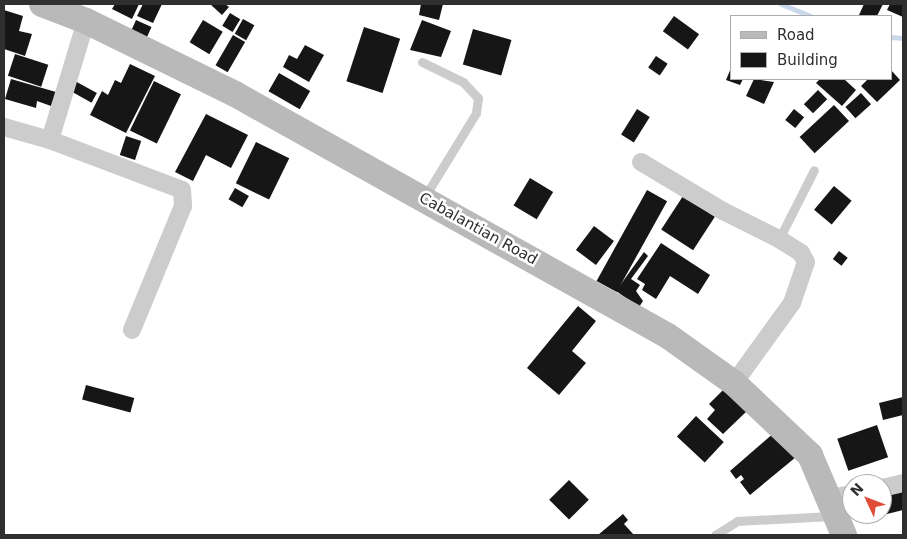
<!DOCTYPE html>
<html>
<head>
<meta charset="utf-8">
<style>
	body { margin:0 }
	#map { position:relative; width:907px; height:539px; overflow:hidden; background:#fff; font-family:"DejaVu Sans",sans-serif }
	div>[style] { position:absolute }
	.stream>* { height:5px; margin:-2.5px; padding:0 2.5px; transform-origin:2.5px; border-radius:2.5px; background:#cbd8eb }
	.building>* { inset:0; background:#161616; transform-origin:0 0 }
	.lane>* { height:9px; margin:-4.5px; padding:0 4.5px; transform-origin:4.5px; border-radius:4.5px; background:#ccc }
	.street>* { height:18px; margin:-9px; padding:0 9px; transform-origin:9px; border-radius:9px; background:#ccc }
	.secondary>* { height:26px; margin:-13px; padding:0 13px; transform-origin:13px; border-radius:13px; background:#b9b9b9 }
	span { translate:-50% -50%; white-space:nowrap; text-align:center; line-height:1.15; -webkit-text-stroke:5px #fff; paint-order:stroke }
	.street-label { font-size:15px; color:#2f2f2f }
	.frame { position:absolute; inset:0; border:5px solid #2f2f2f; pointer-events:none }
	.legend { position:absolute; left:730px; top:15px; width:162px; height:65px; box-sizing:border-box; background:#fff; border:1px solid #acacac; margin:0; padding:6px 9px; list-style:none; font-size:15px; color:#2f2f2f }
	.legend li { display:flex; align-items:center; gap:10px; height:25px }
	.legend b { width:25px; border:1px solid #acacac }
	.north { position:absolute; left:842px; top:474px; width:50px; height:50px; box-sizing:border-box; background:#fff; border:1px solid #acacac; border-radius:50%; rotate:313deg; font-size:14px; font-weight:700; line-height:20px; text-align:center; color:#2f2f2f }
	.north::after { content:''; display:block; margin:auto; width:18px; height:22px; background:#df4d39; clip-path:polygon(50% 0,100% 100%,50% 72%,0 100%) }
</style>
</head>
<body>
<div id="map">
	<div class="stream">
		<i style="left:781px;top:4px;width:31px;rotate:22deg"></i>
		<i style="left:891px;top:37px;width:12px;rotate:5deg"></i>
	</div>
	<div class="building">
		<i style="clip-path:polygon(115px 4px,139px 4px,132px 19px,112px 9px)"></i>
		<i style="clip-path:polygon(143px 4px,162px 4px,153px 23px,137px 16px)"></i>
		<i style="clip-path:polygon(210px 4px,225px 4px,229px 7px,222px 15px)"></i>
		<i style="clip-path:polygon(421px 4px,443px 4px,439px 20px,419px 15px)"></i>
		<i style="clip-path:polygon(864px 4px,883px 4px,877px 16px,863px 16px,859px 15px)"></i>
		<i style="clip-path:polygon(890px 4px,903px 4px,903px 17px,887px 10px)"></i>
		<i style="clip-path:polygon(4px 10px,23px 16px,19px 31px,32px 34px,25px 56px,4px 49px)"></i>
		<i style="left:230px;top:13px;width:12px;height:15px;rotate:31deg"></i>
		<i style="left:674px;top:16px;width:31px;height:19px;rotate:36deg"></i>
		<i style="left:243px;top:19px;width:13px;height:17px;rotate:29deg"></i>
		<i style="left:136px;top:20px;width:17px;height:15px;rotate:24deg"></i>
		<i style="left:203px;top:20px;width:23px;height:26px;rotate:31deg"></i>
		<i style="clip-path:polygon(422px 20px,451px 31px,441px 57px,410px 50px)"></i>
		<i style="left:364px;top:27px;width:38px;height:57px;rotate:18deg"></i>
		<i style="left:473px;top:29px;width:40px;height:37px;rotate:16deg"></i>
		<i style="left:233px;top:35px;width:14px;height:35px;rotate:30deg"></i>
		<i style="clip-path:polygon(305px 45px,324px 55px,309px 82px,283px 67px,289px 55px,297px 59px)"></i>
		<i style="left:15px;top:54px;width:35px;height:23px;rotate:18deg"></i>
		<i style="left:656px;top:56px;width:14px;height:14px;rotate:34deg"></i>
		<i style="clip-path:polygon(130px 64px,155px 76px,126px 133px,90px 115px,102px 91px,108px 95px,115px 80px,121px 83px)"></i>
		<i style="clip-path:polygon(731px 68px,731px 79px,743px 79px,740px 85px,726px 80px)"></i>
		<i style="clip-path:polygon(891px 70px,900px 80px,877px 102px,861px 86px,868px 79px,891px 79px)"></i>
		<i style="left:279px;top:73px;width:36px;height:21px;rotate:30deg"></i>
		<i style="clip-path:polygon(11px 79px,56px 92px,51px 106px,37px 101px,36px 108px,5px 99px)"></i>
		<i style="clip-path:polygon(754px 79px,774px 82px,764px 104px,746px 96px)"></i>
		<i style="clip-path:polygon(820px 79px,844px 79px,856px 90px,842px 106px,816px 83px)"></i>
		<i style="left:75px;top:81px;width:25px;height:11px;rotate:29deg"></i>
		<i style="left:154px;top:81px;width:30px;height:55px;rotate:26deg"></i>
		<i style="left:818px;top:90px;width:13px;height:20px;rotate:45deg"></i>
		<i style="left:861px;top:93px;width:15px;height:21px;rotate:48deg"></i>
		<i style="left:834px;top:105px;width:22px;height:47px;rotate:47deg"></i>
		<i style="left:637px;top:109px;width:15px;height:30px;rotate:32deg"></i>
		<i style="left:794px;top:109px;width:13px;height:14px;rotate:39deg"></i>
		<i style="clip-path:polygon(206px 114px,248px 135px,231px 168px,206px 155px,193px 181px,175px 172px)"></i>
		<i style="left:126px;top:136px;width:16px;height:20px;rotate:18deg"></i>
		<i style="left:256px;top:142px;width:37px;height:46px;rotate:26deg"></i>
		<i style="left:530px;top:178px;width:27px;height:32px;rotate:31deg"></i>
		<i style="left:834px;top:186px;width:23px;height:31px;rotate:40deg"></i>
		<i style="left:235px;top:188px;width:16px;height:13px;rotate:30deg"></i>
		<i style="left:647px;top:190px;width:23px;height:104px;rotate:29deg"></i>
		<i style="left:683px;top:196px;width:38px;height:40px;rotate:33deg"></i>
		<i style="left:594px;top:226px;width:25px;height:30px;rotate:37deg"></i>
		<i style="clip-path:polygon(661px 243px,710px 275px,698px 294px,670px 276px,656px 299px,642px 290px,645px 284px,637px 279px)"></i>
		<i style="left:839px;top:251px;width:11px;height:10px;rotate:38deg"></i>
		<i style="clip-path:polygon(644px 252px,648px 256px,631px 279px,640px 285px,636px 291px,643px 301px,639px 307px,616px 291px)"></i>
		<i style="clip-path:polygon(578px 306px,596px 321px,572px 351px,586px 363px,559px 395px,527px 368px)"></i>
		<i style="left:86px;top:385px;width:50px;height:15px;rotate:15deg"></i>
		<i style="clip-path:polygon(724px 389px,747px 411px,723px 434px,707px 419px,715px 410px,709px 404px)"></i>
		<i style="clip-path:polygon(903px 397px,903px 415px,883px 420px,879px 403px)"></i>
		<i style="left:696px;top:416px;width:38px;height:28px;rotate:43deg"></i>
		<i style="left:877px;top:425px;width:34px;height:42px;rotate:71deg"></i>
		<i style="clip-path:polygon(775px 432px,796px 457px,750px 495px,740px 482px,744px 479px,741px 475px,736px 479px,730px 471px)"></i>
		<i style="left:569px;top:480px;width:28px;height:28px;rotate:45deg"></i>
		<i style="clip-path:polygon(903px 488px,903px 510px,887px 514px,883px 492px)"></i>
		<i style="clip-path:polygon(623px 514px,628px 520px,624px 524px,634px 535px,598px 535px)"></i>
	</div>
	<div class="lane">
		<i style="left:422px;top:62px;width:46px;rotate:26deg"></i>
		<i style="left:463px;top:82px;width:22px;rotate:47deg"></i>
		<i style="left:478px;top:98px;width:15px;rotate:98deg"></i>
		<i style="left:476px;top:113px;width:100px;rotate:121.5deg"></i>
		<i style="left:779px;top:239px;width:77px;rotate:-63.1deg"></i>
		<i style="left:715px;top:535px;width:26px;rotate:-32deg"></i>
		<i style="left:737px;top:521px;width:95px;rotate:-3deg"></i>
	</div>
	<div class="street">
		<i style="left:4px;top:127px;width:48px;rotate:15.8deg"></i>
		<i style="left:50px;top:140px;width:141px;rotate:20.7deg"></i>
		<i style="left:182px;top:190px;width:16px;rotate:86deg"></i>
		<i style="left:183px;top:206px;width:134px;rotate:112.4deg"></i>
		<i style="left:50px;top:140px;width:124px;rotate:-73.2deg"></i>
		<i style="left:641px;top:162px;width:96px;rotate:30.9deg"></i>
		<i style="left:723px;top:211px;width:63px;rotate:26.6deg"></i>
		<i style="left:779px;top:239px;width:26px;rotate:32deg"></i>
		<i style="left:801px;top:253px;width:10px;rotate:61deg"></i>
		<i style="left:806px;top:262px;width:43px;rotate:108.9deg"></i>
		<i style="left:792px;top:303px;width:99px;rotate:125.9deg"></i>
		<i style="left:882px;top:488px;width:22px;rotate:-13deg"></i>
		<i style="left:830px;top:498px;width:22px;rotate:-10deg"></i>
	</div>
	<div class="secondary">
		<i style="left:42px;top:4px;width:47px;rotate:21.1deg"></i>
		<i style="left:86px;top:21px;width:166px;rotate:26.1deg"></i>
		<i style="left:235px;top:94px;width:496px;rotate:29.2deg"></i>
		<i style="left:668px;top:336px;width:81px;rotate:35.5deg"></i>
		<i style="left:734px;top:383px;width:105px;rotate:43.5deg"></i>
		<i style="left:810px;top:455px;width:87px;rotate:67deg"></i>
	</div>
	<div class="street-label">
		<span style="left:478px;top:229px;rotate:29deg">Cabalantian Road</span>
	</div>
	<div class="frame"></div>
	<ul class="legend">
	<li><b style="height:6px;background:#b9b9b9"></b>Road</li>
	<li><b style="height:14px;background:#161616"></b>Building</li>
	</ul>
	<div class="north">N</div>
</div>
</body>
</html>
